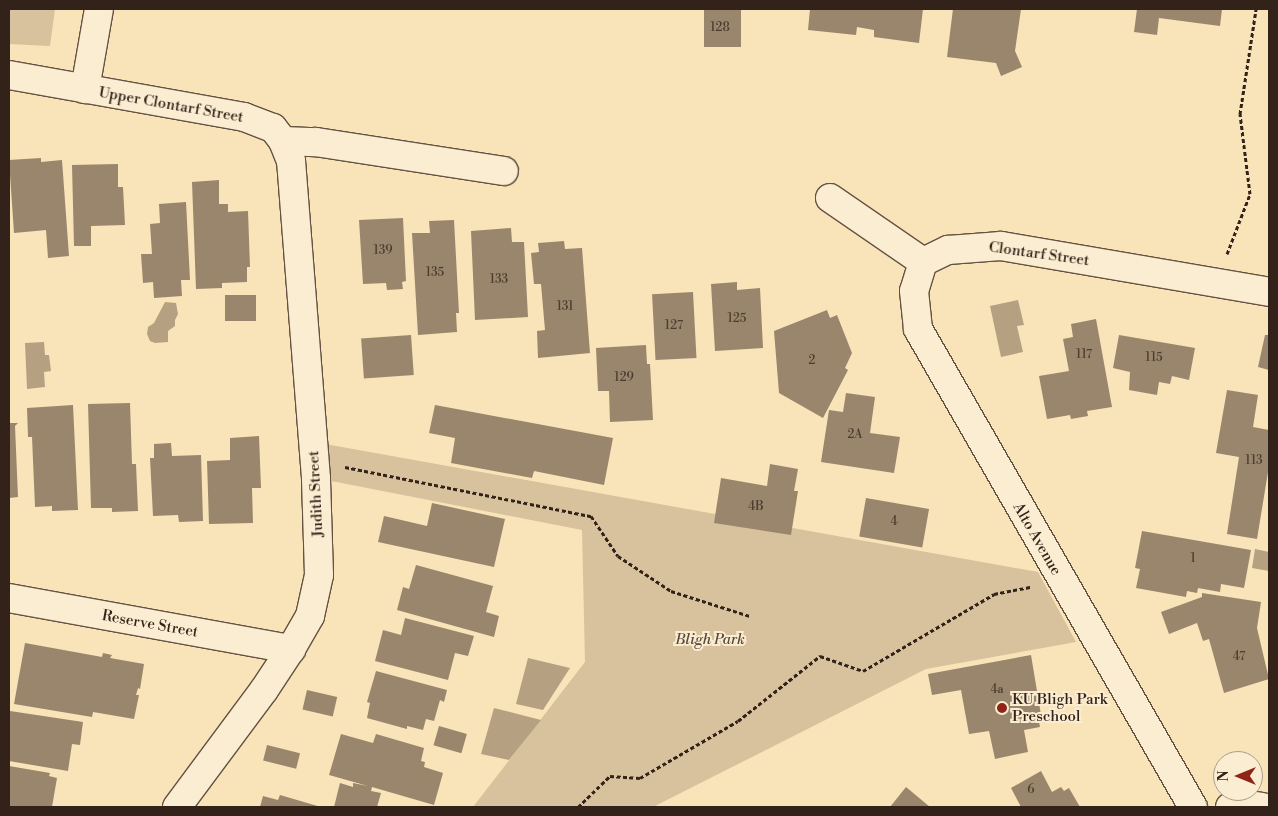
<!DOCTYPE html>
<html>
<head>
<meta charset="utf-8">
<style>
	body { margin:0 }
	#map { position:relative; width:1278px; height:816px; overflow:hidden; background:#f9e3b8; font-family:"Libre Bodoni",serif }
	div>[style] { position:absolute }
	.green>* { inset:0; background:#d7c29d }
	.water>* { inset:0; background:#b5a182 }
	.building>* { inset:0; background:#99866c; transform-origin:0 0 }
	.path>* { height:3px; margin-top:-1.5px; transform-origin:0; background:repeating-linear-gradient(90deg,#32221a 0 4px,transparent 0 6.5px) }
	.roads { filter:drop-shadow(1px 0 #645242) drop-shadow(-1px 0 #645242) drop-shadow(0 1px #645242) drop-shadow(0 -1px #645242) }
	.minor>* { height:28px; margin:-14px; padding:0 14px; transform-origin:14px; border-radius:14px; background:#fbedd1 }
	.dots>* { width:14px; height:14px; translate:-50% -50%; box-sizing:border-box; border:2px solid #fbedd1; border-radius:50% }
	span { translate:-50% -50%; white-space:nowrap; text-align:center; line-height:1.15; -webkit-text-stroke:4px #fbedd1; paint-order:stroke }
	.number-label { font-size:12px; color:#4c3b2e }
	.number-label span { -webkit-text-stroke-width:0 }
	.street-label { font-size:15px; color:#32221a }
	.park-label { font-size:15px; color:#5b4a3b; font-style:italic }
	.poi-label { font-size:15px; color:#32221a }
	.left { translate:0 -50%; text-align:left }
	.frame { position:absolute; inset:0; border:10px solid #32221a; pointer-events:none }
	.north { position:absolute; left:1213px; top:751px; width:50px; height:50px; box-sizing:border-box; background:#fbedd1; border:1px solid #ab9c88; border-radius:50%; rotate:270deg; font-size:14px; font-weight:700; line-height:20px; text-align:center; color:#32221a }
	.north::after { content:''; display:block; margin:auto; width:18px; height:22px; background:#8f2418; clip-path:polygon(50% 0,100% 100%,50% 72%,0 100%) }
</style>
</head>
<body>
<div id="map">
	<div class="green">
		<i style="clip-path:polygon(9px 9px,55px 9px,50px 46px,9px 44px)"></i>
		<i style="clip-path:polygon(314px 442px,1038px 572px,1076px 642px,926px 669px,653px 807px,473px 807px,585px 662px,582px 530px,316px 478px)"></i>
	</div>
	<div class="water">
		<i style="clip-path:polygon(1018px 300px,1024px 325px,1017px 326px,1023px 352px,1001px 357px,990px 306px)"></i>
		<i style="clip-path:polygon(165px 302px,176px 303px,178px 314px,175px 320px,175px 326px,168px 331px,168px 342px,155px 343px,150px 341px,147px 334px,148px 327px,154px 323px)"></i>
		<i style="clip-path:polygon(44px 342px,45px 355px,49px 355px,51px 371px,44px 372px,45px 387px,27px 389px,25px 343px)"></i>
		<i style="clip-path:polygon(1255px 549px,1269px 552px,1269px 571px,1252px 568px)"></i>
		<i style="clip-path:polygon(528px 658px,570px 668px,543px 710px,516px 704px)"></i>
		<i style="clip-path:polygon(494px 708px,541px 720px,509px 760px,481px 754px)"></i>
	</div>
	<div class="building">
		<i style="left:704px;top:9px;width:37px;height:38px"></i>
		<i style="clip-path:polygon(810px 9px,923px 9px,919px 43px,874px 37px,874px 30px,857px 27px,856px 35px,808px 30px)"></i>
		<i style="clip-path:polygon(953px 9px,1021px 9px,1015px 51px,1022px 67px,1001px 76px,996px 63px,947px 57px)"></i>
		<i style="clip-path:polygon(1137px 9px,1222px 9px,1220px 26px,1159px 18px,1157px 35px,1134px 32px)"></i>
		<i style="clip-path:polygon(41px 158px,41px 162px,62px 160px,69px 256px,48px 258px,46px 230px,14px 233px,9px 160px)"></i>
		<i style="clip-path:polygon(118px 164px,118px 187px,123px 187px,125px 225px,91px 226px,91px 246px,74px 246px,72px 165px)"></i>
		<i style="clip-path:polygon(219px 180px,219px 204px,228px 204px,228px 212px,248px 211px,250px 267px,247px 267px,247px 282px,222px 283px,222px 288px,196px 289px,192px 182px)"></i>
		<i style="clip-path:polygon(186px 202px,190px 280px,181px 280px,182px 296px,154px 298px,153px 282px,143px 283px,141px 254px,152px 254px,150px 224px,160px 223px,159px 204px)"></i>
		<i style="clip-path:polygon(403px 218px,406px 281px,402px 282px,403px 289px,387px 290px,386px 283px,363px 284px,359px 220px)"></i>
		<i style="clip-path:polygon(454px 220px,459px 313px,456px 313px,457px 332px,418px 335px,412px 233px,430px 233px,429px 221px)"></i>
		<i style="clip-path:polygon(511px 228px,512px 242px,524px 242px,528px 317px,475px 320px,471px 231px)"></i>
		<i style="clip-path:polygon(564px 241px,565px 249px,582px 248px,590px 353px,538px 358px,537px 331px,545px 330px,541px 284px,534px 284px,531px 253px,539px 252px,538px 243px)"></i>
		<i style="clip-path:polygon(737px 282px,737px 290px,760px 288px,763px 348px,715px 351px,711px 284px)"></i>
		<i style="left:693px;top:292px;width:66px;height:41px;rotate:87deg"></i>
		<i style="left:256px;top:295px;width:26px;height:31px;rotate:90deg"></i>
		<i style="clip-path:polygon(827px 310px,830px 318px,837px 315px,852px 353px,845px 368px,848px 370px,823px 418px,779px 393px,774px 331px)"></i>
		<i style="clip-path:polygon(1096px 319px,1112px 407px,1087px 411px,1088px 416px,1071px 419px,1070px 415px,1047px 419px,1039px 376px,1069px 371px,1063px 339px,1073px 337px,1071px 324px)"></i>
		<i style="left:411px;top:335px;width:40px;height:50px;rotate:86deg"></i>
		<i style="clip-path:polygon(1119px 335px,1195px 348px,1189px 380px,1172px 376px,1170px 384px,1159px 382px,1157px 395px,1129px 390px,1130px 372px,1113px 368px)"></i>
		<i style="clip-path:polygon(1265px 335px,1269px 335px,1269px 370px,1258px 367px)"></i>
		<i style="clip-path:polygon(646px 345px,647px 364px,650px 364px,653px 420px,610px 422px,609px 391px,598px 391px,596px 348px)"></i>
		<i style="clip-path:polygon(1227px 390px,1258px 395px,1253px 427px,1269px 430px,1269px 466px,1257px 539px,1227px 534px,1239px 457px,1216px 453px)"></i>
		<i style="clip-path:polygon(846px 393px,875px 397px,870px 433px,900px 437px,894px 473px,821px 462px,829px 410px,843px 412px)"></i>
		<i style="clip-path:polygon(130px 403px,132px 464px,136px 464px,138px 511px,112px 512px,112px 508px,91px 508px,88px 404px)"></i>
		<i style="clip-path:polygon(73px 405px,78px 510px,52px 511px,52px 506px,35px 507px,32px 437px,28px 437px,27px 408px)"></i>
		<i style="clip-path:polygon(435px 405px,613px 438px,604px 485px,534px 471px,532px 478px,451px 463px,455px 438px,429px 433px)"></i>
		<i style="clip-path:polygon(9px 423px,18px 423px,15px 426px,18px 497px,9px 498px)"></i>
		<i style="clip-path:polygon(259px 436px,261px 488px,252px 488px,253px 523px,209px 524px,207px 461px,230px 460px,230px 438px)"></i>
		<i style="clip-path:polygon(171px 443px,172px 456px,201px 455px,203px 521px,179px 522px,178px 515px,153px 516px,150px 458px,154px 458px,154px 444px)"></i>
		<i style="clip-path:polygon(770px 464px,798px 469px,794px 491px,798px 491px,791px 535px,714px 523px,721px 478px,767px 486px)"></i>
		<i style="left:866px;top:498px;width:64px;height:39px;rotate:10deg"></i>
		<i style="clip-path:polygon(432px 503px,505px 519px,494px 567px,378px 542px,384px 516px,427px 526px)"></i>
		<i style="clip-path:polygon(1142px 531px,1251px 550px,1244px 588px,1221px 584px,1220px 592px,1198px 588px,1197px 593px,1187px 591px,1186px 597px,1136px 588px,1140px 569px,1135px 568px)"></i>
		<i style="clip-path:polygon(416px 565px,493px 586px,486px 612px,499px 616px,494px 637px,397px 610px,403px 587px,409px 589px)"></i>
		<i style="clip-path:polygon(1202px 593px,1261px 602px,1257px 628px,1269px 679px,1224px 693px,1209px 639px,1203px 641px,1197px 623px,1169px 634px,1161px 612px,1202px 597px)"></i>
		<i style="clip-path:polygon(405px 618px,474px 636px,468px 656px,455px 653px,448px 680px,375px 661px,383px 630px,401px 635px)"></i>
		<i style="clip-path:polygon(25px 643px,102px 657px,103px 653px,112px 655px,110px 658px,144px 664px,140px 689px,138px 688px,136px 695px,139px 695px,134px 719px,93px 712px,92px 717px,14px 704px)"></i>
		<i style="clip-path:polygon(1031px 655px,1042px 721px,1039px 722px,1040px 727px,1024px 730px,1028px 752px,995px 759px,989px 731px,969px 734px,961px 690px,932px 695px,928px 674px)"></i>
		<i style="clip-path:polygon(376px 671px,447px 690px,444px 702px,440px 700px,434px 721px,426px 719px,423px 730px,407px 726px,407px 729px,367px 718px,370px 703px,367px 702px)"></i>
		<i style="left:307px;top:690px;width:31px;height:20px;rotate:13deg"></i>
		<i style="clip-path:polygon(10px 711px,83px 722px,80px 745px,72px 744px,68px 771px,9px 761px)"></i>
		<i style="left:439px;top:726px;width:29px;height:20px;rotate:16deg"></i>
		<i style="clip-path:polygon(341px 734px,373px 743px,376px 734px,424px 748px,421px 761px,425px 762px,424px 767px,443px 773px,434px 805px,372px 787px,371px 791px,381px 793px,377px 807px,334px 807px,340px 783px,353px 787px,353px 783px,368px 786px,329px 775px)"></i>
		<i style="left:267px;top:745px;width:34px;height:16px;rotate:14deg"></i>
		<i style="clip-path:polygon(9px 766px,50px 773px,49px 776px,57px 778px,52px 807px,9px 807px)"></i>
		<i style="clip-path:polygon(1041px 771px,1052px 792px,1061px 787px,1064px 791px,1069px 788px,1080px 807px,1021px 807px,1011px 788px)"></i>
		<i style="clip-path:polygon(906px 787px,930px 807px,890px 807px)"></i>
		<i style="clip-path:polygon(280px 795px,321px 807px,260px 807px,263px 796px,278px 800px)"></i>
	</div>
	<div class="path">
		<i style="left:1227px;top:254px;width:64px;rotate:-69deg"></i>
		<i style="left:1250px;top:194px;width:81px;rotate:-97.1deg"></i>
		<i style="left:1240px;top:114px;width:106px;rotate:-81.3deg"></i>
		<i style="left:345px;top:467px;width:251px;rotate:11.3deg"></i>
		<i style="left:591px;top:516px;width:48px;rotate:56deg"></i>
		<i style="left:618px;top:556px;width:64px;rotate:33.4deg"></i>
		<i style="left:671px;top:591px;width:83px;rotate:17.6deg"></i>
		<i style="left:578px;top:807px;width:45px;rotate:-44.1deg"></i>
		<i style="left:610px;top:776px;width:30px;rotate:4deg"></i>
		<i style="left:640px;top:778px;width:113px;rotate:-30.2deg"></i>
		<i style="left:738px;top:721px;width:105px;rotate:-38.4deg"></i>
		<i style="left:820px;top:656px;width:46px;rotate:19.2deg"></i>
		<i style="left:863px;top:671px;width:152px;rotate:-30.4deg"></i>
		<i style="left:994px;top:594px;width:38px;rotate:-11deg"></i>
	</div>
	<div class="roads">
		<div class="minor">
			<i style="left:9px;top:75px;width:239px;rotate:10.1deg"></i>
			<i style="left:244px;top:117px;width:31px;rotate:21deg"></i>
			<i style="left:273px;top:128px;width:16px;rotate:52deg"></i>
			<i style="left:283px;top:141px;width:33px;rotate:2deg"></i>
			<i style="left:316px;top:142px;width:190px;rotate:8.8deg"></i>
			<i style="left:85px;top:89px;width:81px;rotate:-80.1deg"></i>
			<i style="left:830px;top:198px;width:113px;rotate:34.5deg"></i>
			<i style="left:923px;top:262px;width:30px;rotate:107deg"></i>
			<i style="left:914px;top:291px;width:38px;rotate:84deg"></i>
			<i style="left:918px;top:329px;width:551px;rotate:60.09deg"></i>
			<i style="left:923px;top:262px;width:28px;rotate:-26deg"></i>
			<i style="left:948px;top:250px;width:53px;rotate:-4.3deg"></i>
			<i style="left:1001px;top:246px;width:272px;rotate:9.7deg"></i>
			<i style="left:9px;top:598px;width:287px;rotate:10.3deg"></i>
			<i style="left:177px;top:807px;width:146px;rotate:-53.4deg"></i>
			<i style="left:264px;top:690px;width:49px;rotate:-56.6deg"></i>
			<i style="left:291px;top:649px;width:38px;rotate:-60deg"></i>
			<i style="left:310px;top:616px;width:42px;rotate:-77.6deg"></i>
			<i style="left:319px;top:575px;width:97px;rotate:-91.8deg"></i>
			<i style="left:316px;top:478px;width:318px;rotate:-94.5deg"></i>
			<i style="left:291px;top:161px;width:22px;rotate:-112deg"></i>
			<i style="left:1230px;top:807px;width:8px;rotate:-30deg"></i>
			<i style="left:1237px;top:803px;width:26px;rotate:9deg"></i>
		</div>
	</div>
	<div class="dots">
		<i style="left:1002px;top:708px;background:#8f2418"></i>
	</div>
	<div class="number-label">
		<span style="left:720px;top:28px">128</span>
		<span style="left:383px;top:251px">139</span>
		<span style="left:435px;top:273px">135</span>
		<span style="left:499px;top:280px">133</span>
		<span style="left:565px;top:307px">131</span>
		<span style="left:737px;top:319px">125</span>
		<span style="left:674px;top:326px">127</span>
		<span style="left:1084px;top:355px">117</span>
		<span style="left:1154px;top:358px">115</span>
		<span style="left:812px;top:361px">2</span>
		<span style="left:624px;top:378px">129</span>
		<span style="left:855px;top:435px">2A</span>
		<span style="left:1254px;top:461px">113</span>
		<span style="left:756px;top:507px">4B</span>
		<span style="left:894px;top:522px">4</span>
		<span style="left:1193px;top:559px">1</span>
		<span style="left:1239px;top:657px">47</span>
		<span style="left:997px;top:690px">4a</span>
		<span style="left:1031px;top:790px">6</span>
	</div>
	<div class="street-label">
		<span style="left:171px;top:105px;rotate:10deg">Upper Clontarf Street</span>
		<span style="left:1039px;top:254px;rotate:8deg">Clontarf Street</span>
		<span style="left:316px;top:494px;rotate:-93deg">Judith Street</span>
		<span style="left:1037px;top:539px;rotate:60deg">Alto Avenue</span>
		<span style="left:150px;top:624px;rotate:10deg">Reserve Street</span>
	</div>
	<div class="park-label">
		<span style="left:710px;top:640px">Bligh Park</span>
	</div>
	<div class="poi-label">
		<span class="left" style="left:1012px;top:708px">KU Bligh Park<br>Preschool</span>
	</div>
	<div class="frame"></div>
	<div class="north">N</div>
</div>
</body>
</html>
